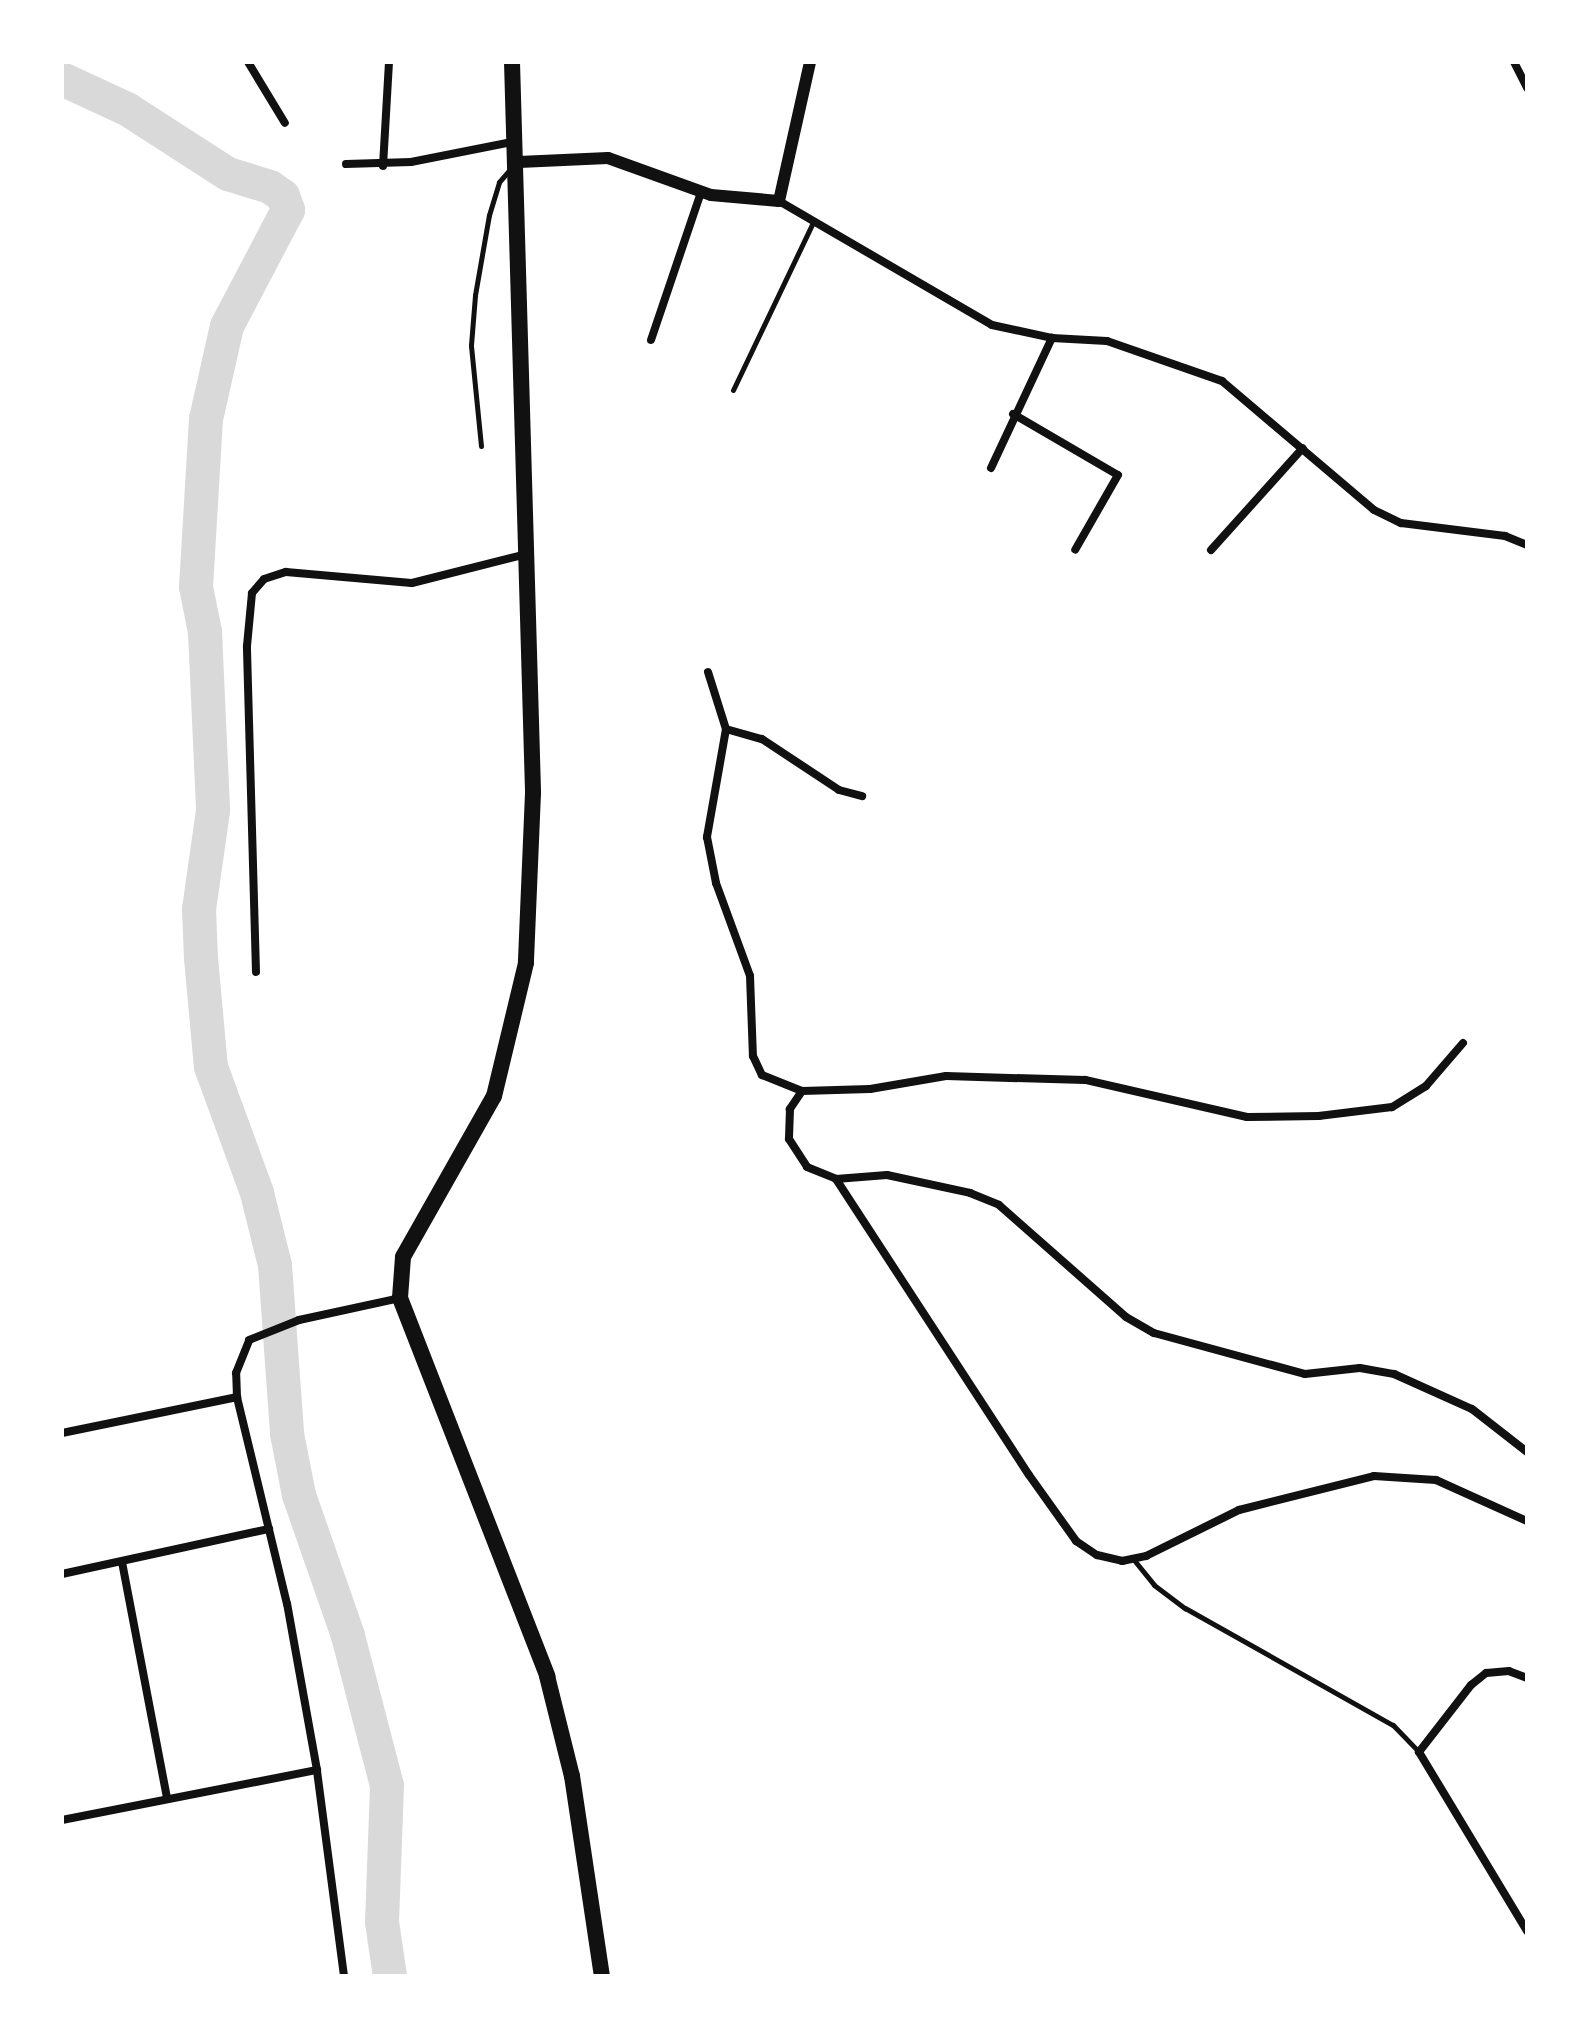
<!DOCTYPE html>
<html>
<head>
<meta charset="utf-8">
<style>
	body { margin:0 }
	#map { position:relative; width:1589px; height:2038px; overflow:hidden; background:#fff; font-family:"Alegreya Sans",sans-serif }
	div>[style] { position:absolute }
	.river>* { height:34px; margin:-17px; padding:0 17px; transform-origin:17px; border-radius:17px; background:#d9d9d9 }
	.service>* { height:5px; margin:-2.5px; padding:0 2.5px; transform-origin:2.5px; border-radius:2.5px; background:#111 }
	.minor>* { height:8px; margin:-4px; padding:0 4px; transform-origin:4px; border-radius:4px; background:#111 }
	.tertiary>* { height:12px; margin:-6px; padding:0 6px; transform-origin:6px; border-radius:6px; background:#111 }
	.trunk>* { height:16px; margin:-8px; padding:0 8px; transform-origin:8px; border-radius:8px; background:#111 }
	span { translate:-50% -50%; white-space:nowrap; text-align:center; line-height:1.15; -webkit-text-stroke:6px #fff; paint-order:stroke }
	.frame { position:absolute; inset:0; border:64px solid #fff; pointer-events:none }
</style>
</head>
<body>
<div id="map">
	<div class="river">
		<i style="left:62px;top:79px;width:72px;rotate:24.8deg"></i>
		<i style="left:127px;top:109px;width:120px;rotate:32.8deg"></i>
		<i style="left:228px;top:174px;width:44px;rotate:17.2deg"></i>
		<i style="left:270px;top:187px;width:16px;rotate:35deg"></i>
		<i style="left:283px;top:196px;width:15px;rotate:70deg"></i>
		<i style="left:288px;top:210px;width:131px;rotate:117.7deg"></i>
		<i style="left:227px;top:326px;width:95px;rotate:102.7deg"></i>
		<i style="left:206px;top:419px;width:168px;rotate:93.4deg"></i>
		<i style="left:196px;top:587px;width:46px;rotate:78.7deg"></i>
		<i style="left:205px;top:632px;width:179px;rotate:87.4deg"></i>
		<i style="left:213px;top:811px;width:99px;rotate:98.1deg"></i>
		<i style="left:199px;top:909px;width:49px;rotate:87.7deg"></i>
		<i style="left:201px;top:958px;width:109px;rotate:84.8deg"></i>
		<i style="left:211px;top:1067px;width:134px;rotate:69.9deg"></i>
		<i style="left:257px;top:1193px;width:74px;rotate:76deg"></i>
		<i style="left:275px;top:1265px;width:169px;rotate:85.9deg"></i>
		<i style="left:287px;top:1434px;width:62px;rotate:78.9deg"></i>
		<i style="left:299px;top:1495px;width:149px;rotate:70.8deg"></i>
		<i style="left:348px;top:1636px;width:155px;rotate:75.4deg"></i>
		<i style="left:387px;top:1786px;width:136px;rotate:92.1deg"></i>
		<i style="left:382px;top:1922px;width:55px;rotate:81.6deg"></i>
	</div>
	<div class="service">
		<i style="left:733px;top:390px;width:186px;rotate:-64.5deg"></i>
		<i style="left:481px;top:446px;width:101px;rotate:-95.7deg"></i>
		<i style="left:471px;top:345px;width:50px;rotate:-85.4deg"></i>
		<i style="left:475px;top:295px;width:81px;rotate:-80.1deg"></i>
		<i style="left:489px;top:215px;width:34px;rotate:-73deg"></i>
		<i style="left:499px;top:182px;width:20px;rotate:-49deg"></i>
		<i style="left:1134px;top:1560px;width:32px;rotate:51deg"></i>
		<i style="left:1154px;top:1585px;width:39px;rotate:37deg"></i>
		<i style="left:1185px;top:1608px;width:239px;rotate:29.4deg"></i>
		<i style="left:1393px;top:1725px;width:37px;rotate:46deg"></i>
	</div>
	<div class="minor">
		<i style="left:248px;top:62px;width:71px;rotate:58.8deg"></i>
		<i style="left:1514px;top:62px;width:29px;rotate:63deg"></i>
		<i style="left:346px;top:164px;width:65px;rotate:-1.8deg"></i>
		<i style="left:411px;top:162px;width:108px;rotate:-11.2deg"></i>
		<i style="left:383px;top:166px;width:104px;rotate:-86.7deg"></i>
		<i style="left:779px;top:201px;width:246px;rotate:30.2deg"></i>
		<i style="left:992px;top:325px;width:61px;rotate:12.2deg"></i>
		<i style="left:1052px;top:338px;width:55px;rotate:3.1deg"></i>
		<i style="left:1107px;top:341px;width:122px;rotate:19.2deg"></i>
		<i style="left:1222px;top:381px;width:199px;rotate:40.3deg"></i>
		<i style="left:1374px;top:510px;width:30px;rotate:26deg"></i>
		<i style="left:1401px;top:523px;width:105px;rotate:7.1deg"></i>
		<i style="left:1505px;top:536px;width:24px;rotate:22deg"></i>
		<i style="left:651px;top:340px;width:156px;rotate:-71.3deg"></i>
		<i style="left:1013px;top:414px;width:121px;rotate:30.2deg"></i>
		<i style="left:1118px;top:475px;width:86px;rotate:119.8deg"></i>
		<i style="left:991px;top:468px;width:144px;rotate:-64.9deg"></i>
		<i style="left:1211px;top:550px;width:137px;rotate:-48deg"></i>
		<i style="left:708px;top:672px;width:60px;rotate:72.5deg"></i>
		<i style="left:726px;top:729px;width:110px;rotate:100deg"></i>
		<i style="left:707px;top:837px;width:47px;rotate:78.9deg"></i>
		<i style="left:716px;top:883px;width:99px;rotate:69.9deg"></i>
		<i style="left:750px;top:976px;width:80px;rotate:87.9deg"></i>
		<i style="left:753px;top:1056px;width:21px;rotate:65deg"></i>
		<i style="left:762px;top:1075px;width:43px;rotate:21.8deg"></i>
		<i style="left:726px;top:729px;width:37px;rotate:16deg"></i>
		<i style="left:762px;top:739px;width:92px;rotate:33.5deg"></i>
		<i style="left:839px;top:790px;width:24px;rotate:15deg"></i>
		<i style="left:256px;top:972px;width:326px;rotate:-91.6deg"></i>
		<i style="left:247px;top:646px;width:53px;rotate:-84.6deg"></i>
		<i style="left:252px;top:593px;width:18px;rotate:-49deg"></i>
		<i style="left:264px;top:579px;width:23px;rotate:-18deg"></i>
		<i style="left:286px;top:572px;width:126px;rotate:5deg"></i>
		<i style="left:412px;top:583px;width:119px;rotate:-14.2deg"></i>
		<i style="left:1463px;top:1043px;width:57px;rotate:130.7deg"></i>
		<i style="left:1426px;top:1086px;width:40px;rotate:148deg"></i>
		<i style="left:1392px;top:1107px;width:74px;rotate:173deg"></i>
		<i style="left:1319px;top:1116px;width:72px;rotate:179.2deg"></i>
		<i style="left:1247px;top:1117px;width:166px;rotate:-167.1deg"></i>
		<i style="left:1085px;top:1080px;width:139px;rotate:-178.4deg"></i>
		<i style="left:946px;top:1076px;width:77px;rotate:170.3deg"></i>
		<i style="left:870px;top:1089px;width:68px;rotate:178.3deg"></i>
		<i style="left:802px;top:1091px;width:22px;rotate:124deg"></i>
		<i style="left:790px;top:1109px;width:30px;rotate:92deg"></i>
		<i style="left:789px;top:1139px;width:33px;rotate:57deg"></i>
		<i style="left:807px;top:1167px;width:31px;rotate:22deg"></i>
		<i style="left:836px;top:1179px;width:51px;rotate:-4.5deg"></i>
		<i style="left:887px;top:1175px;width:85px;rotate:12.2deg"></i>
		<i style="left:970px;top:1193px;width:31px;rotate:22deg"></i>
		<i style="left:999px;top:1205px;width:169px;rotate:41.4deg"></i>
		<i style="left:1126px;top:1317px;width:32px;rotate:30deg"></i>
		<i style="left:1154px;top:1333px;width:156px;rotate:15.2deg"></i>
		<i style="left:1305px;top:1374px;width:55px;rotate:-6.2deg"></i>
		<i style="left:1360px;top:1368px;width:35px;rotate:10deg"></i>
		<i style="left:1394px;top:1374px;width:85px;rotate:24.2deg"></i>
		<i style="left:1472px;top:1409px;width:70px;rotate:38deg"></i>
		<i style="left:836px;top:1179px;width:353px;rotate:56.9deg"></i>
		<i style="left:1029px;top:1475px;width:81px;rotate:54.5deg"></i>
		<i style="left:1076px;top:1541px;width:25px;rotate:34deg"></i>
		<i style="left:1097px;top:1555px;width:26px;rotate:13deg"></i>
		<i style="left:1122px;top:1561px;width:25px;rotate:-12deg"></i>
		<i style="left:1146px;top:1556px;width:104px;rotate:-26.3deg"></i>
		<i style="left:1239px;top:1510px;width:139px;rotate:-14.1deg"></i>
		<i style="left:1374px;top:1476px;width:62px;rotate:3.7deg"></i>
		<i style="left:1436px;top:1480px;width:100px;rotate:24.3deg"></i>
		<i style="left:62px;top:1433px;width:179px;rotate:-11.6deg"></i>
		<i style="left:122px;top:1562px;width:240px;rotate:79.2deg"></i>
		<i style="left:62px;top:1574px;width:212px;rotate:-12.3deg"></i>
		<i style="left:1527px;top:1678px;width:19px;rotate:-159deg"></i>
		<i style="left:1509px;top:1671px;width:23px;rotate:175deg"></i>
		<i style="left:1486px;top:1673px;width:19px;rotate:141deg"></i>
		<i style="left:1471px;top:1685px;width:85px;rotate:127.8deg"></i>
		<i style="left:1419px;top:1752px;width:209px;rotate:58.9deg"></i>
		<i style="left:62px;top:1820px;width:260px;rotate:-11.1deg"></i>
		<i style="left:344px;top:1976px;width:208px;rotate:-97.5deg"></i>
		<i style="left:317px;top:1770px;width:169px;rotate:-100.2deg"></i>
		<i style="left:287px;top:1604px;width:213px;rotate:-103.6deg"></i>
		<i style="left:237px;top:1397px;width:24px;rotate:-92deg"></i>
		<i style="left:236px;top:1373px;width:35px;rotate:-68deg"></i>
		<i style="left:249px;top:1340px;width:54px;rotate:-21.8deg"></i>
		<i style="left:299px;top:1320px;width:103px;rotate:-12.3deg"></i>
	</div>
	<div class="tertiary">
		<i style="left:519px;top:162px;width:89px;rotate:-2.6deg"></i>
		<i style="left:608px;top:158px;width:109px;rotate:19.8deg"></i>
		<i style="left:711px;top:195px;width:68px;rotate:5deg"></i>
		<i style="left:779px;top:201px;width:142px;rotate:-77.4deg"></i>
	</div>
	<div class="trunk">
		<i style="left:512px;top:62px;width:731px;rotate:88.35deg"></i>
		<i style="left:533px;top:793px;width:170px;rotate:92.4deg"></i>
		<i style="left:526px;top:963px;width:137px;rotate:103.5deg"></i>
		<i style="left:494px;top:1096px;width:185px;rotate:119.5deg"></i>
		<i style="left:403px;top:1257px;width:41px;rotate:94.2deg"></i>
		<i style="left:400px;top:1298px;width:406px;rotate:68.7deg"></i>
		<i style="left:547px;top:1676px;width:103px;rotate:76deg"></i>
		<i style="left:572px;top:1776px;width:202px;rotate:81.5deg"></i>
	</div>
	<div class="frame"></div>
</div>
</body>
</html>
